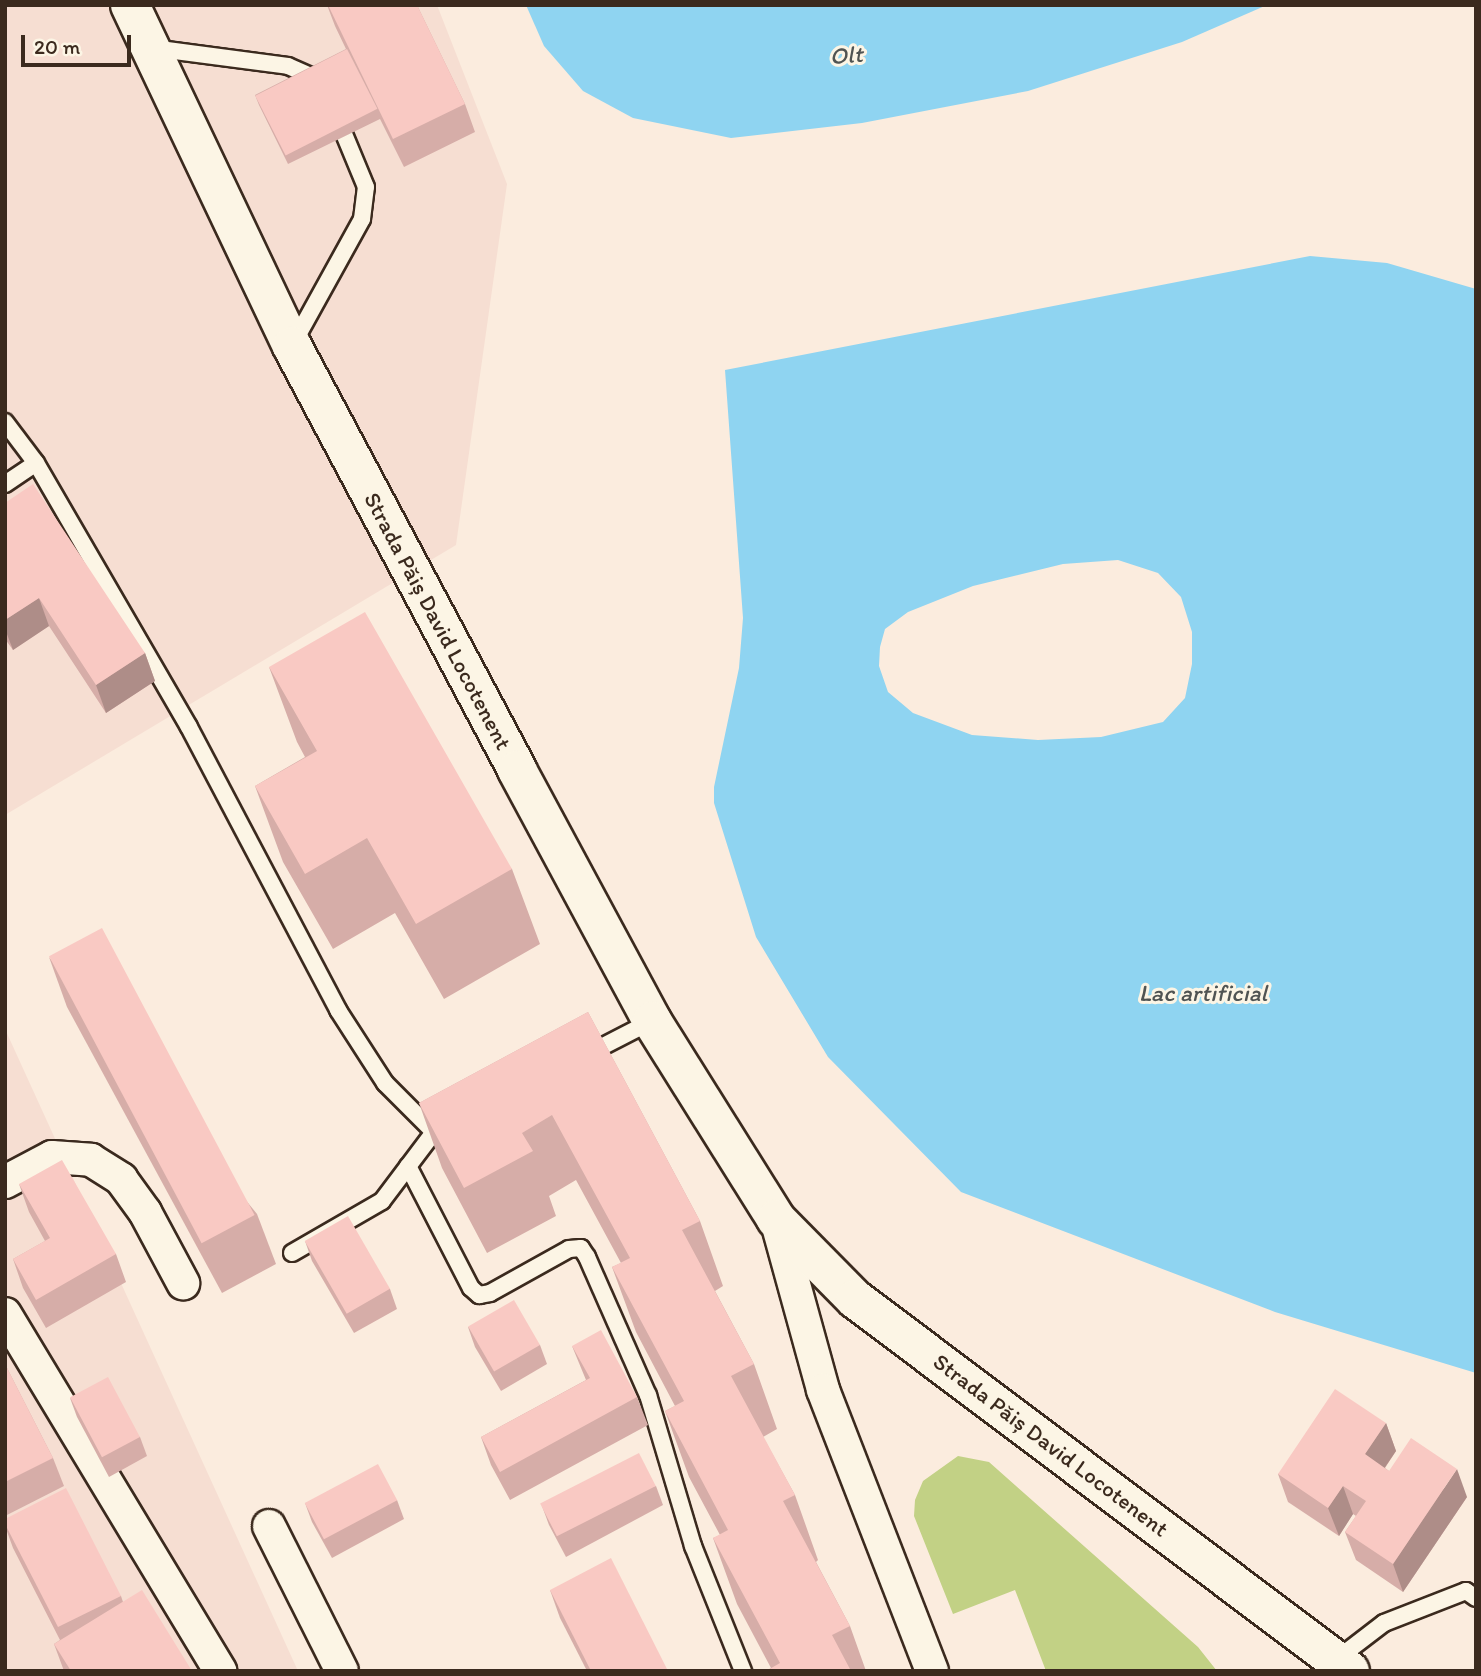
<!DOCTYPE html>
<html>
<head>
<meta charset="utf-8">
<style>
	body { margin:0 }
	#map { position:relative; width:1481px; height:1676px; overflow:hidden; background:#fbecde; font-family:Itim,sans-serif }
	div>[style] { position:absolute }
	.built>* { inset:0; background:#f6ded2 }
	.green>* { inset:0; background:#c2d185 }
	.water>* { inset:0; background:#8fd4f1 }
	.roads { filter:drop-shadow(2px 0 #3b2a1e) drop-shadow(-2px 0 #3b2a1e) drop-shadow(0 2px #3b2a1e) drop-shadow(0 -2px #3b2a1e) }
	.lane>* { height:16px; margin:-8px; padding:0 8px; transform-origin:8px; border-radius:8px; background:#fcf5e5 }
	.street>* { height:32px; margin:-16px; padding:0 16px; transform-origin:16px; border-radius:16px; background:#fcf5e5 }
	.primary>* { height:38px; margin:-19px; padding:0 19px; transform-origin:19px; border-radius:19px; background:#fcf5e5 }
	.wall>* { inset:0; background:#d6ada8 }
	.shaded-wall>* { inset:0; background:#ae8d88 }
	.building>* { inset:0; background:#f9c9c3; transform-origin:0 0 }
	span { translate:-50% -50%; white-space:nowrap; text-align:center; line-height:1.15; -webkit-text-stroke:6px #fcf5e5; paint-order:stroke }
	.street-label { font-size:23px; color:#3b2a1e }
	.water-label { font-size:24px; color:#505453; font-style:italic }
	.frame { position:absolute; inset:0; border:7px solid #3b2a1e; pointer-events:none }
	.scale { position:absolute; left:21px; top:35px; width:110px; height:32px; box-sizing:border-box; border:4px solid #3b2a1e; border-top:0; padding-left:9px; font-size:21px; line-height:24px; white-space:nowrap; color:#3b2a1e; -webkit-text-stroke:5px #fcf5e5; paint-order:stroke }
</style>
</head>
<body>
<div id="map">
	<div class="built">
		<i style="clip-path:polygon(5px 5px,437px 5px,507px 184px,456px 545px,5px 815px)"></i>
		<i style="clip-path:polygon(5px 1029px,298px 1671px,5px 1671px)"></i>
	</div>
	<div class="green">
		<i style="clip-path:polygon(958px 1456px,989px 1462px,1198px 1647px,1217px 1671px,1046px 1671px,1015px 1590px,953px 1614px,914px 1516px,915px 1500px,923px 1481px)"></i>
	</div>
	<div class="water">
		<i style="clip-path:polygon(526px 5px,1267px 5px,1182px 42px,1028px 91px,862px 123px,731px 138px,633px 118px,583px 91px,544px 46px)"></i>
		<i style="clip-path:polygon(evenodd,1310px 256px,1387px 263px,1476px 289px,1476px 1373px,1275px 1312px,961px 1192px,828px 1057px,756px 937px,714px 803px,714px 787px,739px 668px,743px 618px,725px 370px,1310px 256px,1118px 560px,1158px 573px,1181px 597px,1192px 632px,1192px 664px,1185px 698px,1163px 722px,1101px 737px,1038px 740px,972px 735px,913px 713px,888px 692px,879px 666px,880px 647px,885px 629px,908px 612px,973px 586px,1063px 564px,1118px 560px)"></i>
	</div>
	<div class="roads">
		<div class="lane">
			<i style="left:152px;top:48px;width:137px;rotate:7.5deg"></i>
			<i style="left:288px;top:66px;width:36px;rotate:24deg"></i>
			<i style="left:293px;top:344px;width:143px;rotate:-61.1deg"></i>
			<i style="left:362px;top:219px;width:32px;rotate:-83deg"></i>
			<i style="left:366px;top:187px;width:76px;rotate:-112.5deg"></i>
			<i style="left:5px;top:422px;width:51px;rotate:52.9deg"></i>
			<i style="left:36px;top:463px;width:305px;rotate:59.9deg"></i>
			<i style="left:189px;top:727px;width:320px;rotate:62.2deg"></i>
			<i style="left:338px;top:1010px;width:87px;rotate:57.2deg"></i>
			<i style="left:385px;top:1083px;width:69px;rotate:45deg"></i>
			<i style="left:5px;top:484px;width:37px;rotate:-34deg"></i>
			<i style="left:586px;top:1055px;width:74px;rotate:-27.3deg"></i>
			<i style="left:408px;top:1166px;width:137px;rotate:62.7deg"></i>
			<i style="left:471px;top:1288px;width:11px;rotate:41deg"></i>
			<i style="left:479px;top:1295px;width:11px;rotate:-10deg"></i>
			<i style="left:490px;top:1293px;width:90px;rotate:-29.1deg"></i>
			<i style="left:569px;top:1249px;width:12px;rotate:-5deg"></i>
			<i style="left:581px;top:1248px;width:11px;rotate:56deg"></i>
			<i style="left:587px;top:1257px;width:151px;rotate:66.2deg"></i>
			<i style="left:648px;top:1395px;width:158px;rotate:73.4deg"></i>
			<i style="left:693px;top:1546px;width:135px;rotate:68.2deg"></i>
			<i style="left:292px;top:1253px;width:104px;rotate:-30deg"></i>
			<i style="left:382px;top:1201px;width:86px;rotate:-53deg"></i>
			<i style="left:434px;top:1132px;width:8px;rotate:-30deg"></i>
			<i style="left:1337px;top:1659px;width:59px;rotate:-37.5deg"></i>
			<i style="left:1384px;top:1623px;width:88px;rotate:-21.3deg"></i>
			<i style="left:1466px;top:1591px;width:12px;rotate:35deg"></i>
		</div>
		<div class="street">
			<i style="left:5px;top:1182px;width:53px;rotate:-28deg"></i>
			<i style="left:52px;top:1157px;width:39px;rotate:4deg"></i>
			<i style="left:91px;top:1160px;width:36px;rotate:32deg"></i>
			<i style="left:121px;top:1179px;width:41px;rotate:54deg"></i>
			<i style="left:145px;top:1212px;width:81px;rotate:61.8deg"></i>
			<i style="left:776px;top:1219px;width:177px;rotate:74.6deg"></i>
			<i style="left:823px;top:1390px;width:301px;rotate:68.8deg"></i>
			<i style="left:5px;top:1314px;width:417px;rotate:58.9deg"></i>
			<i style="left:269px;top:1526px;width:162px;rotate:63.3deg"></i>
		</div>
		<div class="primary">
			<i style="left:130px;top:5px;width:378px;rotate:64.6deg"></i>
			<i style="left:292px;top:346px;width:480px;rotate:62deg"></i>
			<i style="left:517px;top:770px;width:285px;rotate:61.7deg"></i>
			<i style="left:652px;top:1021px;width:234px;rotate:57.9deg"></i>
			<i style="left:776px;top:1219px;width:112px;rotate:45.4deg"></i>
			<i style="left:855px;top:1299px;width:619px;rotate:36.93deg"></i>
		</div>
	</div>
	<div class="wall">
		<i style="clip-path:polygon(327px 5px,417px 5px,465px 104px,475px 132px,404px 167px,380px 119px,288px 164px,259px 105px,255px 95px,346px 49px,335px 26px)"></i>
		<i style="clip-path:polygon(5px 503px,145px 653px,155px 681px,106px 713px,49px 626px,13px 650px,5px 639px)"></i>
		<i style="clip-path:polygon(269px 667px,512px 869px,540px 944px,444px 999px,395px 913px,333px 949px,283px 862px,255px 786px,305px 757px,297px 742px)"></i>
		<i style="clip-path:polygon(49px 957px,257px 1214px,276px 1264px,222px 1293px,67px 1007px)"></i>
		<i style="clip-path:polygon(588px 1012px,700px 1221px,723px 1286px,715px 1291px,754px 1364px,777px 1429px,763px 1437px,795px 1495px,818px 1560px,816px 1562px,850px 1626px,866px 1671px,766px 1671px,771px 1668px,737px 1604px,713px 1538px,720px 1535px,689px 1477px,665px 1411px,675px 1406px,636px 1332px,612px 1267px,621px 1263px,576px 1180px,549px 1196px,556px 1216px,487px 1253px,442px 1168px,419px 1103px)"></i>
		<i style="clip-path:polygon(19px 1184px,116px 1254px,126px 1282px,46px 1328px,23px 1288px,13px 1259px,45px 1241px,29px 1212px)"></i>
		<i style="clip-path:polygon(305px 1241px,390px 1289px,397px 1309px,354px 1333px,312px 1261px)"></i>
		<i style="clip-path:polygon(468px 1327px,540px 1345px,547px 1364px,501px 1391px,475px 1347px)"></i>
		<i style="clip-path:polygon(572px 1346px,637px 1397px,648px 1425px,510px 1500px,491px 1465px,481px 1437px,586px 1380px)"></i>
		<i style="clip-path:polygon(5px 1364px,53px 1458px,64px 1486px,5px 1516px)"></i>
		<i style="clip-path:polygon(70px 1398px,140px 1437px,147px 1456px,109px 1477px,77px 1417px)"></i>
		<i style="clip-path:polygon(1386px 1423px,1396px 1451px,1385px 1468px,1389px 1471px,1467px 1497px,1403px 1592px,1356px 1560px,1345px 1532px,1356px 1516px,1353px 1514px,1339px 1536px,1288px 1502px,1278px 1474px)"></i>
		<i style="clip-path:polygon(656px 1486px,663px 1505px,566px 1557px,549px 1525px,542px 1506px)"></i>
		<i style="clip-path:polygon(397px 1500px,404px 1519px,332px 1558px,312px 1522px,305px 1503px)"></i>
		<i style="clip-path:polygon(5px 1519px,121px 1596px,123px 1602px,192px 1671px,64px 1671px,54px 1644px,60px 1640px,13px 1548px,5px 1526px)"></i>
		<i style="clip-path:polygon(550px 1590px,668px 1671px,587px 1671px,560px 1618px)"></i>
	</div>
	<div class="shaded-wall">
		<i style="clip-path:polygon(39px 598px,49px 626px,13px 650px,5px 629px,5px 620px)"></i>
		<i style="clip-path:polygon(145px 653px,155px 681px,106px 713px,96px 685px)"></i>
		<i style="clip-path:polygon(1386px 1423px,1396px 1451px,1375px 1482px,1365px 1454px)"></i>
		<i style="clip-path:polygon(1457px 1469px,1467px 1497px,1403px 1592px,1393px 1564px)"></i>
		<i style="clip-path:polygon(1343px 1486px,1353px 1514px,1339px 1536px,1328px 1508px)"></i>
	</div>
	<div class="building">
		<i style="clip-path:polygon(328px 5px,417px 5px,465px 104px,393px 139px)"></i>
		<i style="left:347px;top:49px;width:67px;height:103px;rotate:63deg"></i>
		<i style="clip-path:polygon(33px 484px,145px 653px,96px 685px,39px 598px,5px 620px,5px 503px)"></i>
		<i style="clip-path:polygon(365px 612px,512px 869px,416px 924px,367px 838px,305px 874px,255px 786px,317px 751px,269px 667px)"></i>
		<i style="left:102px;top:928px;width:325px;height:60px;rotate:62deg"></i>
		<i style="clip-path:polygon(588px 1012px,700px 1221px,682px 1230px,754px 1364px,731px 1376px,795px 1495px,783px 1501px,850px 1626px,832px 1635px,851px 1671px,766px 1671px,780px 1663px,713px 1538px,728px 1530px,665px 1411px,684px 1401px,612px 1267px,630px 1258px,552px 1115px,522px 1133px,533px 1151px,464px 1188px,419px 1103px)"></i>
		<i style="clip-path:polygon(62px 1160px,116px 1254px,36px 1300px,13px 1259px,50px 1238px,19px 1184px)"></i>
		<i style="left:348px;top:1216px;width:84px;height:50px;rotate:60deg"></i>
		<i style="left:514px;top:1300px;width:52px;height:53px;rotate:60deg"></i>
		<i style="clip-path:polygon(601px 1330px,637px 1397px,500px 1472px,481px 1437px,590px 1378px,572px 1346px)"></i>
		<i style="clip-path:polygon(5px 1364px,53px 1458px,5px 1482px)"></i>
		<i style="left:108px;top:1377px;width:68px;height:43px;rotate:62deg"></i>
		<i style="clip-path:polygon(1335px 1389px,1386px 1423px,1365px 1454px,1389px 1471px,1411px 1438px,1457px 1469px,1393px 1564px,1345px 1532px,1366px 1501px,1343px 1486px,1328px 1508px,1278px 1474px)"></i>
		<i style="left:639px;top:1453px;width:37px;height:111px;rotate:63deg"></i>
		<i style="left:378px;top:1464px;width:41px;height:83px;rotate:62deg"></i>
		<i style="clip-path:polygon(66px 1488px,121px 1596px,58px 1627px,5px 1524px,5px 1519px)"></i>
		<i style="clip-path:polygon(611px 1558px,668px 1671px,591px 1671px,550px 1590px)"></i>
		<i style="clip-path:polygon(142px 1590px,192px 1671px,71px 1671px,54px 1644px)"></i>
	</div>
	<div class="street-label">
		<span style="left:438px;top:621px;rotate:62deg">Strada Păiș David Locotenent</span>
		<span style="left:1051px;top:1445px;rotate:37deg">Strada Păiș David Locotenent</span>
	</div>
	<div class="water-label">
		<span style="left:846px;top:55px;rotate:-5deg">Olt</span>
		<span style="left:1203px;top:993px">Lac artificial</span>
	</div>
	<div class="frame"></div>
	<div class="scale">20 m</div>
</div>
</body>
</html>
